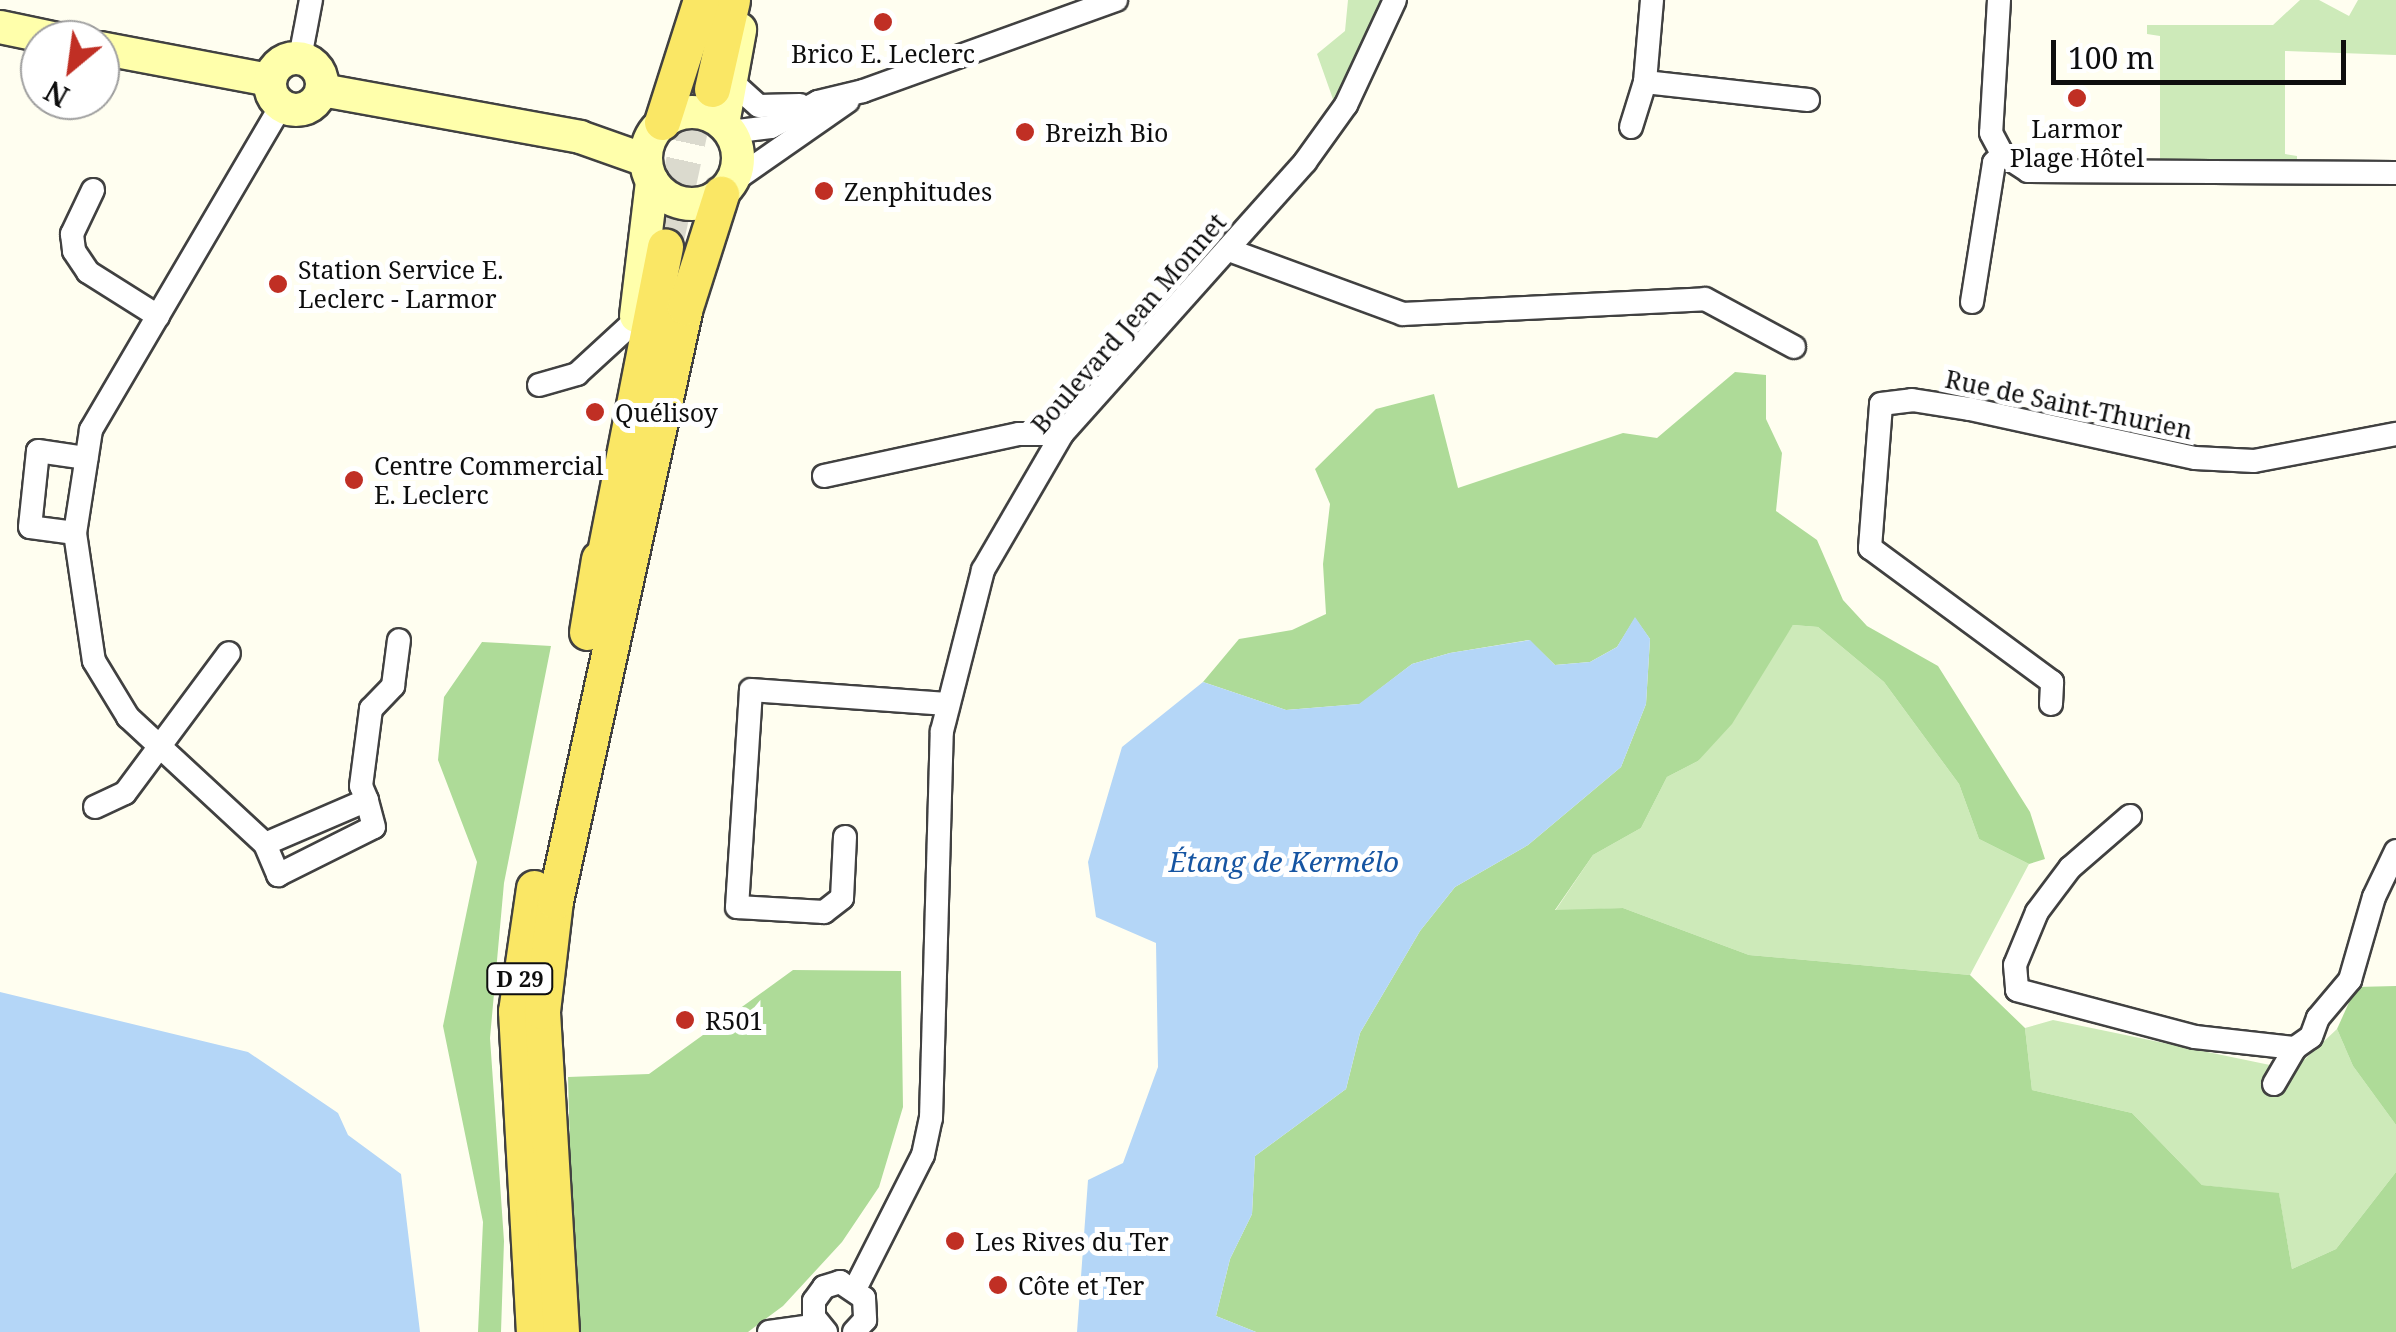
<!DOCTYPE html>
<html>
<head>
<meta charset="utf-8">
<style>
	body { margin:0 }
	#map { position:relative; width:2396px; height:1332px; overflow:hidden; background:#fffef0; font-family:"Noto Serif",serif }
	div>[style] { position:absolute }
	.green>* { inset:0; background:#cdeab9 }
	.forest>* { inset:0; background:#aedb98 }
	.water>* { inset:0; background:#b4d6f7 }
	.primary-tunnel>* { height:35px; margin-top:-17.5px; transform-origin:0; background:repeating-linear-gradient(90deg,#dbdace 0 35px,transparent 0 53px) }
	.roads { filter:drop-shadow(2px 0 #414141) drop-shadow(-2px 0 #414141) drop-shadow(0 2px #414141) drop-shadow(0 -2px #414141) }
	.street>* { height:22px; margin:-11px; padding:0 11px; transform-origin:11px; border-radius:11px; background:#fff }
	.secondary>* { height:32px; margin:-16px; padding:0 16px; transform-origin:16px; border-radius:16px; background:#ffffab }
	.secondary>.ring { margin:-16px; padding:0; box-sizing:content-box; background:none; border:32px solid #ffffab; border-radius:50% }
	.primary>* { height:35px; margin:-17.5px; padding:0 17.5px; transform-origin:17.5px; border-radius:17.5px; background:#fae765 }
	.dots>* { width:28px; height:28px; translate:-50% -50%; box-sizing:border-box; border:5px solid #fff; border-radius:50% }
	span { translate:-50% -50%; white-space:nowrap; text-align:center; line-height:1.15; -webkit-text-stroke:10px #fff; paint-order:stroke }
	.shield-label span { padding:2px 8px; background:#fff; border:2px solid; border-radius:8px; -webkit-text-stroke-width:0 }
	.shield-label { font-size:22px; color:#0e0e0e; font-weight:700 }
	.poi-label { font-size:25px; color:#0e0e0e }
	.left { translate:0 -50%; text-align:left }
	.street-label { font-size:25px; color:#0e0e0e }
	.water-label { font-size:28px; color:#1655a2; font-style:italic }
	.north { position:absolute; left:20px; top:20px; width:100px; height:100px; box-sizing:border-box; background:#fff; border:2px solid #9f9f9f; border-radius:50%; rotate:209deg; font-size:28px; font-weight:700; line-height:40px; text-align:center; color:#0e0e0e }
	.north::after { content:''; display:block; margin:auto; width:35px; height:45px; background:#c02f24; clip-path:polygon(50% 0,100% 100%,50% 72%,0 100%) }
	.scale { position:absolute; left:2051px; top:40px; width:295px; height:45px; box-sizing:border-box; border:5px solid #0e0e0e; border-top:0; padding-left:12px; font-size:30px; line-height:35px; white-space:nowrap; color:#0e0e0e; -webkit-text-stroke:8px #fff; paint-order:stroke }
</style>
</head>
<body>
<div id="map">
	<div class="green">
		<i style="clip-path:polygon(1348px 0,1383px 0,1334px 102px,1317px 54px,1345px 31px)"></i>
		<i style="clip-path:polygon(2300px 0,2319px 0,2349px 16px,2358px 0,2396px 0,2396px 55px,2285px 51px,2285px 154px,2297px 156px,2297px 163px,2160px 160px,2160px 36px,2147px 34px,2147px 25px,2273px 25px)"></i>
		<i style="clip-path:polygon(1793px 625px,1818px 627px,1884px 682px,1959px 784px,1979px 839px,2029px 864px,1970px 975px,1749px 955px,1623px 908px,1555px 911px,1593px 855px,1641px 828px,1667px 777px,1698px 761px)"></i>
		<i style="clip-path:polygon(2053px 1020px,2270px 1065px,2305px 1059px,2337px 1029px,2353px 1066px,2396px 1125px,2396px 1172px,2336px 1249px,2292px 1269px,2279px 1194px,2202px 1185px,2132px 1113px,2032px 1090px,2025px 1028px)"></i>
	</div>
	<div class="forest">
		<i style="clip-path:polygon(1735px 372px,1766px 375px,1766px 419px,1782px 453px,1776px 511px,1817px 540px,1843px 600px,1867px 626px,1938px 666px,2030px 812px,2045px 859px,2029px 864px,1979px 839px,1959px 784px,1884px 682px,1818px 627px,1793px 625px,1732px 724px,1698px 761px,1667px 777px,1641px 828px,1593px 855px,1555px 910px,1623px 908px,1749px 955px,1970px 975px,2025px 1028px,2032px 1090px,2132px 1113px,2202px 1185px,2279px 1193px,2292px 1269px,2336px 1249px,2396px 1172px,2396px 1332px,1256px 1332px,1216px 1316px,1230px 1259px,1252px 1214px,1255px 1156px,1346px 1089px,1360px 1033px,1420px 931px,1455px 887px,1528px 845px,1621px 767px,1646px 704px,1650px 639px,1635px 618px,1617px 647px,1590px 662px,1555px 665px,1529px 640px,1450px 653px,1412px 664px,1360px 704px,1286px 710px,1203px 682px,1239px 639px,1292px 630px,1326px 614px,1323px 564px,1330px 504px,1315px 469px,1376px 409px,1434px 394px,1458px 488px,1623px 433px,1657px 438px)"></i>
		<i style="clip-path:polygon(482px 642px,551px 646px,504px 883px,490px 1038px,504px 1241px,501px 1332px,478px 1332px,483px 1222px,443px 1026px,477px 862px,438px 760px,444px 697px)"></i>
		<i style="clip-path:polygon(793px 970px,901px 971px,903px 1107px,879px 1187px,842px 1242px,783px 1306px,748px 1332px,575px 1332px,568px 1077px,649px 1074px)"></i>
		<i style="clip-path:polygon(2396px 986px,2396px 1125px,2353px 1066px,2337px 1029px,2356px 987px)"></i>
	</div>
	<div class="water">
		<i style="clip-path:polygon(1635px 617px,1650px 639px,1646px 704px,1621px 767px,1528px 845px,1455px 887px,1420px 931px,1360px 1033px,1346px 1089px,1255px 1156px,1252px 1214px,1230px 1259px,1216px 1316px,1256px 1332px,1077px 1332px,1088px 1180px,1123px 1163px,1158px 1067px,1156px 943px,1096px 917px,1088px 862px,1122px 747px,1203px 682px,1286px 710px,1359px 704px,1412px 664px,1450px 653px,1530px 640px,1555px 665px,1590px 662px,1617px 647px)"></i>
		<i style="clip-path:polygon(0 992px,248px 1052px,338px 1113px,348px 1135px,401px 1174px,420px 1332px,0 1332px)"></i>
	</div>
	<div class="primary-tunnel">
		<i style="left:665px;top:246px;width:164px;rotate:-77.7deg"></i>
	</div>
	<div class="roads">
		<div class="street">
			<i style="left:1652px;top:0;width:82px;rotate:94.9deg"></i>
			<i style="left:1645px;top:82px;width:164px;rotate:6.3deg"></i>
			<i style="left:1999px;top:0;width:133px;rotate:93.4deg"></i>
			<i style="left:1991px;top:133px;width:24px;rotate:62deg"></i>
			<i style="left:2002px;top:154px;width:31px;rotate:33deg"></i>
			<i style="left:2028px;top:171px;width:368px;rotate:0.3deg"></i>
			<i style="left:300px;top:58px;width:59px;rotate:-79.3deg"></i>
			<i style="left:732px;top:82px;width:36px;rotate:42deg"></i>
			<i style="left:759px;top:106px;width:41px;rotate:-1.4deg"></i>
			<i style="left:281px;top:106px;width:376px;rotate:120.4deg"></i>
			<i style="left:91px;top:430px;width:104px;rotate:98.8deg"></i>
			<i style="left:75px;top:533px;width:129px;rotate:81.6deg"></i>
			<i style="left:94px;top:661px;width:66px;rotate:58.7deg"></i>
			<i style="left:128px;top:717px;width:187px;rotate:42.8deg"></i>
			<i style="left:265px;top:844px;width:111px;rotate:-23.3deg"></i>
			<i style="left:367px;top:800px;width:15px;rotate:-113deg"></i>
			<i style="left:361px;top:786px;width:78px;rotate:-82.6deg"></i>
			<i style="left:371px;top:709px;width:32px;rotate:-46deg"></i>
			<i style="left:393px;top:686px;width:46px;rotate:-82.6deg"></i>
			<i style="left:1631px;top:127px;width:47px;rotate:-72.7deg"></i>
			<i style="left:730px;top:132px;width:41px;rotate:-7deg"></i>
			<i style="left:771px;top:127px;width:53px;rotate:-28deg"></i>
			<i style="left:818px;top:102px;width:46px;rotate:-13.7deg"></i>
			<i style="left:863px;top:91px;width:269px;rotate:-19.8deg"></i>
			<i style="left:732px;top:182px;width:141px;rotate:-34.9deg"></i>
			<i style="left:93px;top:190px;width:49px;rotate:115.5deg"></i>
			<i style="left:72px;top:234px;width:17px;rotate:83deg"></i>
			<i style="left:74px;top:251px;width:25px;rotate:56deg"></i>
			<i style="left:88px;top:272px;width:83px;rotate:32.2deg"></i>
			<i style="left:1229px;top:250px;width:185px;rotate:20.2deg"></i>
			<i style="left:1403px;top:314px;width:302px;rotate:-2.8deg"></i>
			<i style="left:1705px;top:299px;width:101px;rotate:28.3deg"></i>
			<i style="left:1972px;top:302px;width:141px;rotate:-81deg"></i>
			<i style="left:1994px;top:163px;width:12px;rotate:-48deg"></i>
			<i style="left:539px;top:385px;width:40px;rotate:-16deg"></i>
			<i style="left:577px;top:374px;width:80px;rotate:-42.5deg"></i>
			<i style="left:824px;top:476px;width:199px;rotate:-12.2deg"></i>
			<i style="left:1019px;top:434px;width:43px"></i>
			<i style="left:75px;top:533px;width:45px;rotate:-172.4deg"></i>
			<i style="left:30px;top:527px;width:76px;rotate:-84deg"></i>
			<i style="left:38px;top:451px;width:49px;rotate:8.3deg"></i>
			<i style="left:2051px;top:704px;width:22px;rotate:-87deg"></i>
			<i style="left:2052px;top:682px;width:226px;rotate:-143.6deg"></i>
			<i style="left:1870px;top:548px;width:144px;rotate:-85.6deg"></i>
			<i style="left:1881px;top:404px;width:31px;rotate:-7deg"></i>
			<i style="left:1912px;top:400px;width:59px;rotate:8.8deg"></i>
			<i style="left:1970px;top:409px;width:230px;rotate:12.3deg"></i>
			<i style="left:2195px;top:458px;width:59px;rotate:2.9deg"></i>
			<i style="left:2254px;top:461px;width:145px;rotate:-10.8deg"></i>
			<i style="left:95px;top:807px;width:33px;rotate:-25deg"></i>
			<i style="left:125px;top:793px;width:174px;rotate:-53.4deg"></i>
			<i style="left:2130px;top:816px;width:79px;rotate:139.1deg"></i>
			<i style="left:2070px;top:868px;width:55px;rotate:126.9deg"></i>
			<i style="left:2037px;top:912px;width:57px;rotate:112.5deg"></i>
			<i style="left:2015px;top:965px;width:25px;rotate:85deg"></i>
			<i style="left:2017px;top:990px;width:184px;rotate:14.8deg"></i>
			<i style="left:2195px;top:1037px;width:101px;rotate:6.3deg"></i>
			<i style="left:845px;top:837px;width:61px;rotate:92.8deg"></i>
			<i style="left:842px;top:898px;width:23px;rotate:142deg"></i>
			<i style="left:824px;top:912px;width:87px;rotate:-176.7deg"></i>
			<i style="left:737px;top:907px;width:217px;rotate:-86.3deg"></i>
			<i style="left:751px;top:690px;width:196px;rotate:4.1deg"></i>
			<i style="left:265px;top:844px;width:34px;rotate:67deg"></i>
			<i style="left:278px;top:875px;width:107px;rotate:-26.6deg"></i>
			<i style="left:374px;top:827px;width:28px;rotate:-105deg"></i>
			<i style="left:2274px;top:1084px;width:42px;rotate:-59.7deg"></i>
			<i style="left:2295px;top:1048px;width:19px;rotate:-35deg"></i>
			<i style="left:2311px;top:1037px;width:20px;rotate:-70deg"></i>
			<i style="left:2318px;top:1018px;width:50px;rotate:-49.9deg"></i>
			<i style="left:2350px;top:980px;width:86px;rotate:-73.9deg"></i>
			<i style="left:2374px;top:897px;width:51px;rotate:-64.4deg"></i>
			<i style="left:856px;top:1287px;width:148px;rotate:-63.1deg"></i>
			<i style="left:923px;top:1155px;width:38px;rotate:-78deg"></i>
			<i style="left:931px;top:1118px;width:387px;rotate:-88.4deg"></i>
			<i style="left:942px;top:731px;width:166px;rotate:-75.7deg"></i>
			<i style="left:983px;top:570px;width:157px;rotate:-59.8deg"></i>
			<i style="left:1062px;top:434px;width:365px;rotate:-48.2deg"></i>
			<i style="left:1305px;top:162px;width:70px;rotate:-54.3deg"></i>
			<i style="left:1346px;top:105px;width:116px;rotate:-65deg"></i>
			<i style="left:769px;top:1332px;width:49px;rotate:-8.1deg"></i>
			<i style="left:826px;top:1332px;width:19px;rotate:-129deg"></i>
			<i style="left:814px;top:1317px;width:16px;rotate:-90deg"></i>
			<i style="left:814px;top:1301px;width:17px;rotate:-54deg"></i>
			<i style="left:824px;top:1287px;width:17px;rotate:-17deg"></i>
			<i style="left:840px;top:1282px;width:29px;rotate:34deg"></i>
			<i style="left:864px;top:1298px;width:22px;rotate:87deg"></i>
			<i style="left:865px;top:1320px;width:16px;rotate:133deg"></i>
		</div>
		<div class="secondary">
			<i style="left:0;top:27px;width:63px;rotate:11.8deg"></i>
			<i style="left:100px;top:48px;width:173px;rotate:10.7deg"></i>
			<i class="ring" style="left:270px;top:58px;width:20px;height:20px"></i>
			<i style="left:322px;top:90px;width:262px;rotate:10.3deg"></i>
			<i style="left:580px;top:137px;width:69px;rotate:19.5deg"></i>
			<i class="ring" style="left:646px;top:112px;width:60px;height:60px"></i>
			<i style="left:723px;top:124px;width:96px;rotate:-79.7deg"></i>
			<i style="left:636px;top:316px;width:136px;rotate:-83.2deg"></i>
		</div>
		<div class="primary">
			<i style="left:712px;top:89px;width:91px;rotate:-77.3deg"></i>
			<i style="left:662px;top:122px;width:128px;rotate:-72.3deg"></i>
			<i style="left:599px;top:583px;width:343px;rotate:-78.9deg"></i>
			<i style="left:587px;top:632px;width:74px;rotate:-80.7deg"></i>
			<i style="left:534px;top:888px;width:124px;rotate:98.3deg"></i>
			<i style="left:516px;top:1011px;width:322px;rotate:86.8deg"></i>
			<i style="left:561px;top:1332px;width:322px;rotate:-93.4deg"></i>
			<i style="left:542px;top:1011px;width:111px;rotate:-83.3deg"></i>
			<i style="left:555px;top:901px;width:608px;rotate:-77.66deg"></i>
			<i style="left:685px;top:307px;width:119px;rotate:-72.3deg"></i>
		</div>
	</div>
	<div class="dots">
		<i style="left:883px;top:22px;background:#c02f24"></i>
		<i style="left:2077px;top:98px;background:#c02f24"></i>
		<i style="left:1025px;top:132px;background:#c02f24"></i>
		<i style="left:824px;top:191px;background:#c02f24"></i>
		<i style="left:278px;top:284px;background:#c02f24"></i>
		<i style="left:595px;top:412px;background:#c02f24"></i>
		<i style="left:354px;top:480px;background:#c02f24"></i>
		<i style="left:685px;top:1020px;background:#c02f24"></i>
		<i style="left:955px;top:1241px;background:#c02f24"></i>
		<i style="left:998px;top:1285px;background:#c02f24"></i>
	</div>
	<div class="shield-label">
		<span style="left:520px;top:979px">D 29</span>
	</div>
	<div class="poi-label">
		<span style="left:883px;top:53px">Brico E. Leclerc</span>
		<span style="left:2077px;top:143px">Larmor<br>Plage Hôtel</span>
		<span class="left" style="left:1045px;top:132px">Breizh Bio</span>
		<span class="left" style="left:844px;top:191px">Zenphitudes</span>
		<span class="left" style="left:298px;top:284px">Station Service E.<br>Leclerc - Larmor</span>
		<span class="left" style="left:615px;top:412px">Quélisoy</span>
		<span class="left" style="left:374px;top:480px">Centre Commercial<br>E. Leclerc</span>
		<span class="left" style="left:705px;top:1020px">R501</span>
		<span class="left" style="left:975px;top:1241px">Les Rives du Ter</span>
		<span class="left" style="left:1018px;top:1285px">Côte et Ter</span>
	</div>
	<div class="street-label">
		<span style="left:1128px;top:323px;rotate:-49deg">Boulevard Jean Monnet</span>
		<span style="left:2069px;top:404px;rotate:12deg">Rue de Saint-Thurien</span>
	</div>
	<div class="water-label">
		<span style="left:1284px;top:861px">Étang de Kermélo</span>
	</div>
	<div class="north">N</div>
	<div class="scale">100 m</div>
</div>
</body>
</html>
